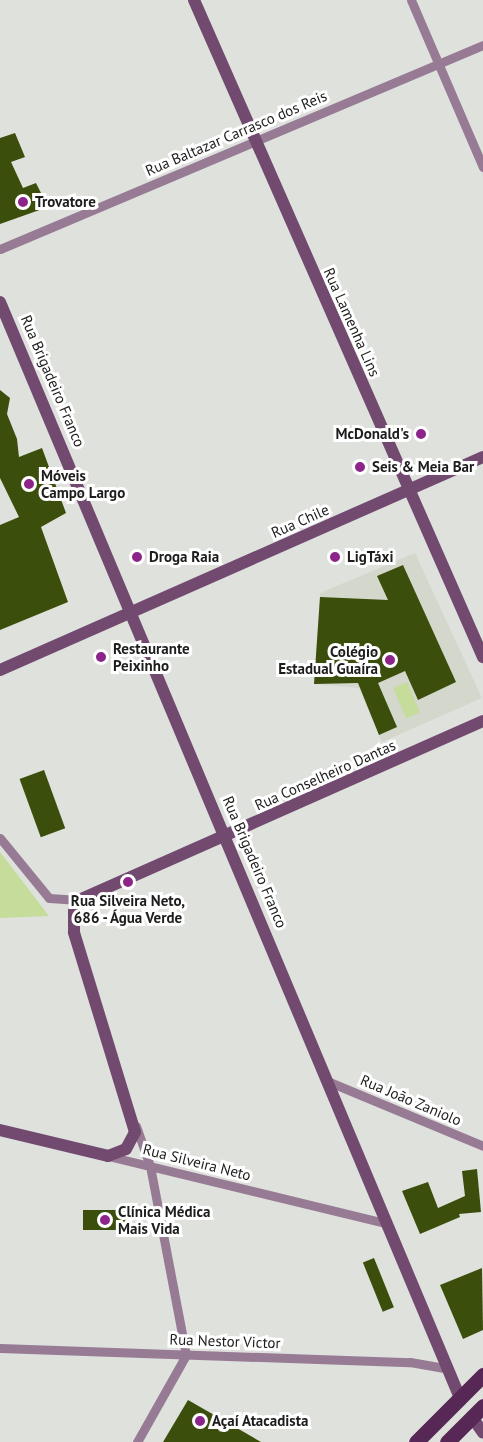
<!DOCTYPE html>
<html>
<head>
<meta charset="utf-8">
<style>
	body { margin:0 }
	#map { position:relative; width:483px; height:1442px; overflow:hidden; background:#dfe1dd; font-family:"PT Sans",sans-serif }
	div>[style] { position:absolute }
	.built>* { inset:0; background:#d3d7cc }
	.green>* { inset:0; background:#c5dc9b; transform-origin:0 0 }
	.building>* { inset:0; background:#3c4e0b; transform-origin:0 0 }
	.street>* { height:9px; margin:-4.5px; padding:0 4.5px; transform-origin:4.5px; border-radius:4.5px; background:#977b95 }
	.secondary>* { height:12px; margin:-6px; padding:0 6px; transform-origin:6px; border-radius:6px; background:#724a70 }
	.primary>* { height:15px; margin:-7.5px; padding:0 7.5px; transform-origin:7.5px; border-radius:7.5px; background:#572756 }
	.dots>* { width:16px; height:16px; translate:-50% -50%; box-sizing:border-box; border:3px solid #fff; border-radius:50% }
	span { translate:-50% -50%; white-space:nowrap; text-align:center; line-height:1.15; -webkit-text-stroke:6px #fff; paint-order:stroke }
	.street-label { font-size:15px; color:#1d1d1c }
	.poi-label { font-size:15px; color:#1d1d1c; font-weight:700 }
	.left { translate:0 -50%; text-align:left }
	.right { translate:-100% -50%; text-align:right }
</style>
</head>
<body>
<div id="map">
	<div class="built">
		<i style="clip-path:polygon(415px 553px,482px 698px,382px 742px,359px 688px,314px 684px,320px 593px)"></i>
	</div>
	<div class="green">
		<i style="left:407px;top:682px;width:33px;height:15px;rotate:67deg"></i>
		<i style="clip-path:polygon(0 852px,49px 916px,0 918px)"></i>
	</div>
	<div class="building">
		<i style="clip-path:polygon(15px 133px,25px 157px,11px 162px,23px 188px,36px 183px,48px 207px,0 224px,0 138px)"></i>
		<i style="clip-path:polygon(0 390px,10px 398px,7px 414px,17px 439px,19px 457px,42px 448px,66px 513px,41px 527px,68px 602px,0 630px,0 525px,19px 517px,0 478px)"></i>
		<i style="clip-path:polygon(403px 565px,456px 682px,418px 700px,405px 671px,378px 683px,397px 727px,379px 735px,358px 683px,314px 684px,320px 597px,388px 600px,377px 576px)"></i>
		<i style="left:44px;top:770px;width:62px;height:26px;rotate:70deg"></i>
		<i style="clip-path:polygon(477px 1169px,481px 1212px,459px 1214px,460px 1217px,420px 1234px,402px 1191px,428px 1182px,438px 1208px,465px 1196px,462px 1171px)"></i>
		<i style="left:83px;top:1210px;width:43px;height:20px"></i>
		<i style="left:374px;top:1258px;width:53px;height:12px;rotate:68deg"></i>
		<i style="clip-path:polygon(482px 1268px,483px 1330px,463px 1339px,440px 1285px)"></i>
		<i style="clip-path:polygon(188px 1400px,261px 1442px,163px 1442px)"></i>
	</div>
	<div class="street">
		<i style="left:411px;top:0;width:182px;rotate:66.7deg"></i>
		<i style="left:0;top:249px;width:524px;rotate:-22.9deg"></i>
		<i style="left:0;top:838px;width:77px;rotate:50.8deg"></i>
		<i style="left:49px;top:898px;width:30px;rotate:4deg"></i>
		<i style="left:327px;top:1081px;width:169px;rotate:22.6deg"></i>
		<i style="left:136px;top:1126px;width:42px;rotate:70.7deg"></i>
		<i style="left:150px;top:1166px;width:192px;rotate:79.2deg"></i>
		<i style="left:108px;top:1156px;width:286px;rotate:13.6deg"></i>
		<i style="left:0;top:1348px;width:410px;rotate:2deg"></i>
		<i style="left:410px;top:1362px;width:39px;rotate:10deg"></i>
		<i style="left:137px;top:1442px;width:100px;rotate:-60.6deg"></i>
	</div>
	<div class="secondary">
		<i style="left:194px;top:0;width:718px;rotate:66.26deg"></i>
		<i style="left:0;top:302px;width:1189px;rotate:67.23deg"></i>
		<i style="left:0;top:670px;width:528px;rotate:-23.8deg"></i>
		<i style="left:0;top:1130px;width:111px;rotate:13.5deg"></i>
		<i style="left:108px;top:1156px;width:19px;rotate:-21deg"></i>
		<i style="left:126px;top:1149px;width:19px;rotate:-62deg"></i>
		<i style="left:135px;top:1132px;width:209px;rotate:-107deg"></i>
		<i style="left:74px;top:932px;width:21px;rotate:-90deg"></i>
		<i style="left:74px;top:911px;width:12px;rotate:-66deg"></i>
		<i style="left:79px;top:900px;width:442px;rotate:-23.9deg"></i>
		<i style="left:472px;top:1417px;width:19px;rotate:55deg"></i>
	</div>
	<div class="primary">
		<i style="left:416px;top:1442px;width:95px;rotate:-45deg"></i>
		<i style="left:447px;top:1442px;width:51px;rotate:-45deg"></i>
	</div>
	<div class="dots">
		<i style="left:23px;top:202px;background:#8c248a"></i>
		<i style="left:421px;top:434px;background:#8c248a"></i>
		<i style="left:360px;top:467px;background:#8c248a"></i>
		<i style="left:29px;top:484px;background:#8c248a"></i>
		<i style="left:137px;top:557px;background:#8c248a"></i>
		<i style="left:335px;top:557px;background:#8c248a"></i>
		<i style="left:101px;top:657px;background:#8c248a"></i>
		<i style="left:390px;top:660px;background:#8c248a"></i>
		<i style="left:128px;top:882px;background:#8c248a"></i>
		<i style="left:105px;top:1220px;background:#8c248a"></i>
		<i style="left:200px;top:1421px;background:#8c248a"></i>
	</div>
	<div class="street-label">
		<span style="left:236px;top:133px;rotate:-23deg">Rua Baltazar Carrasco dos Reis</span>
		<span style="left:352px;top:322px;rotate:66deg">Rua Lamenha Lins</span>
		<span style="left:53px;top:381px;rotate:67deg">Rua Brigadeiro Franco</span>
		<span style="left:300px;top:521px;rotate:-24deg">Rua Chile</span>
		<span style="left:325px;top:775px;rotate:-24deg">Rua Conselheiro Dantas</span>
		<span style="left:255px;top:862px;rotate:67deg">Rua Brigadeiro Franco</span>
		<span style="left:411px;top:1100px;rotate:23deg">Rua João Zaniolo</span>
		<span style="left:197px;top:1162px;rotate:14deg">Rua Silveira Neto</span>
		<span style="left:225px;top:1341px;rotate:2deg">Rua Nestor Victor</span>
	</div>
	<div class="poi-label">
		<span class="left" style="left:35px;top:202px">Trovatore</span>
		<span class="right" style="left:409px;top:434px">McDonald's</span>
		<span class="left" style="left:372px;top:467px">Seis &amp; Meia Bar</span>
		<span class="left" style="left:41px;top:484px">Móveis<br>Campo Largo</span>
		<span class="left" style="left:149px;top:557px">Droga Raia</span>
		<span class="left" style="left:347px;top:557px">LigTáxi</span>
		<span class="left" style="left:113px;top:657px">Restaurante<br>Peixinho</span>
		<span class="right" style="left:378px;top:660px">Colégio<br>Estadual Guaíra</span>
		<span style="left:128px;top:909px">Rua Silveira Neto,<br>686 - Água Verde</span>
		<span class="left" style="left:118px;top:1220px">Clínica Médica<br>Mais Vida</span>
		<span class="left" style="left:212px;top:1421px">Açaí Atacadista</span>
	</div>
</div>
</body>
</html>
